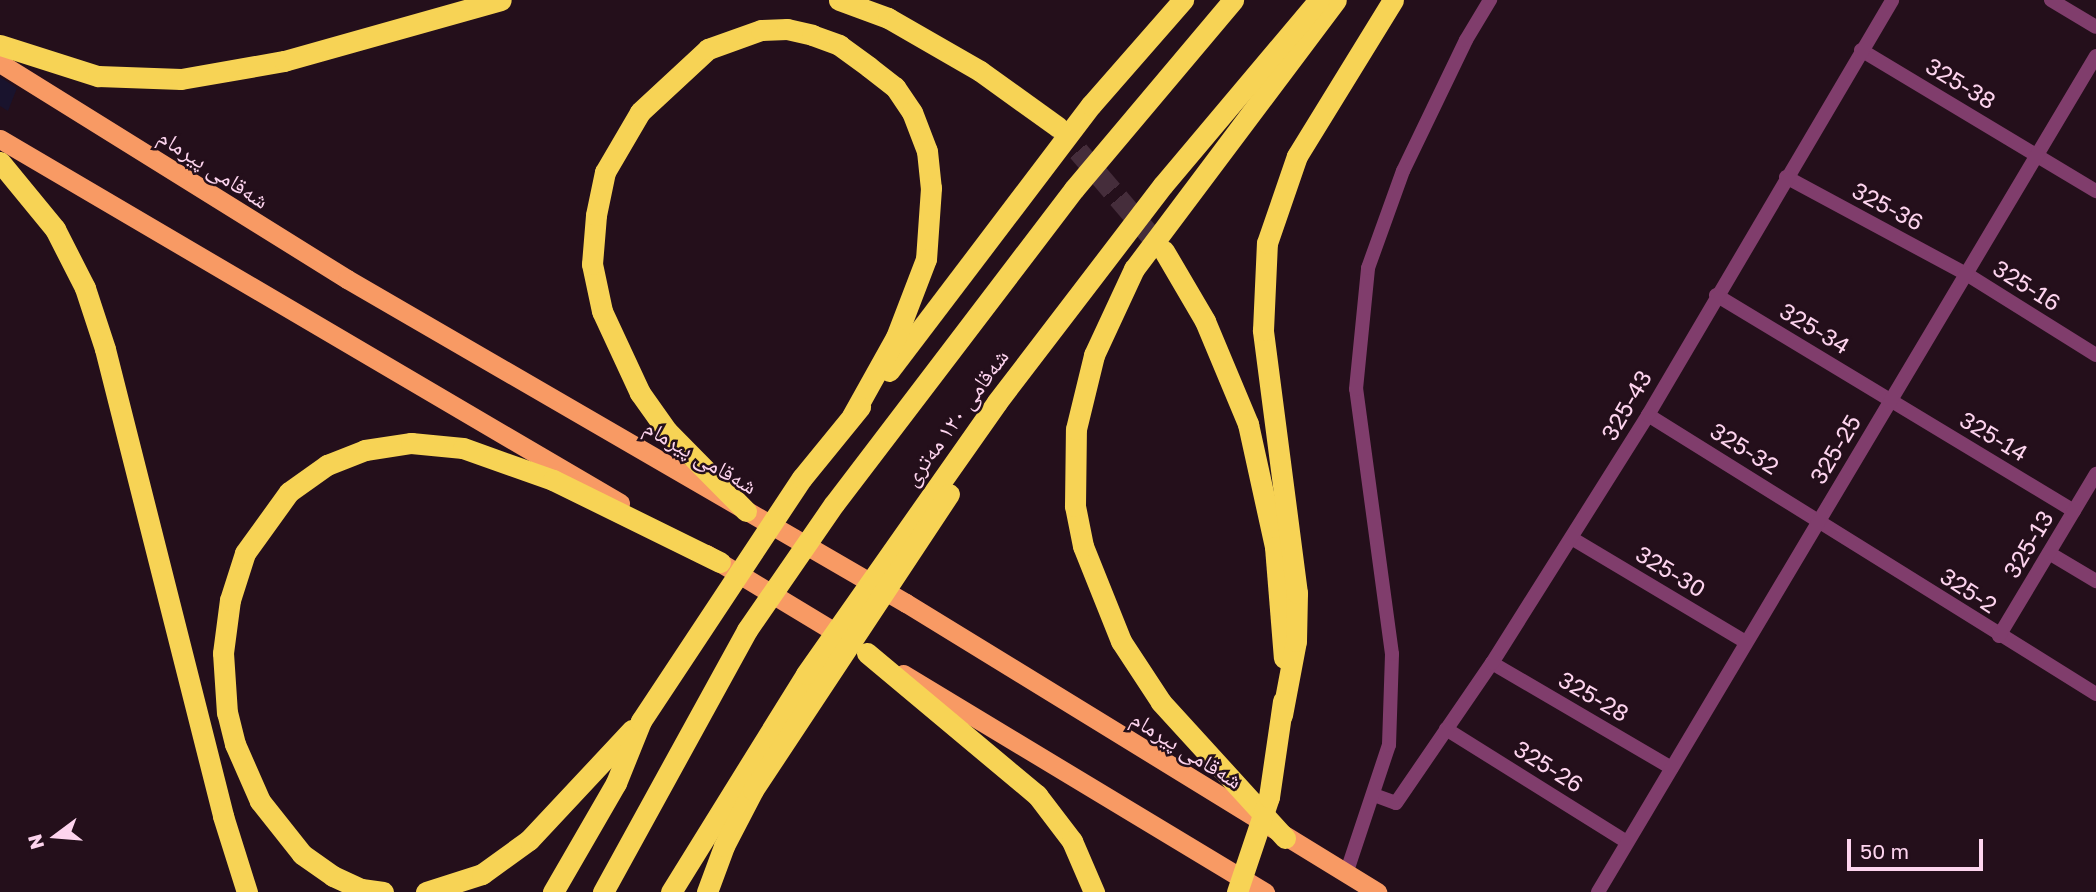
<!DOCTYPE html>
<html>
<head>
<meta charset="utf-8">
<style>
	body { margin:0 }
	#map { position:relative; width:2096px; height:892px; overflow:hidden; background:#240f1b; font-family:"Golos Text","Noto Naskh Arabic",sans-serif }
	div>[style] { position:absolute }
	.green>* { inset:0; background:#19132d }
	.motorway-tunnel>* { height:21px; margin-top:-10.5px; transform-origin:0; background:repeating-linear-gradient(90deg,#452d3b 0 21px,transparent 0 31px) }
	.minor>* { height:14px; margin:-7px; padding:0 7px; transform-origin:7px; border-radius:7px; background:#803d6c }
	.tertiary>* { height:14px; margin:-7px; padding:0 7px; transform-origin:7px; border-radius:7px; background:#803d6c }
	.trunk>* { height:19px; margin:-9.5px; padding:0 9.5px; transform-origin:9.5px; border-radius:9.5px; background:#f89a64 }
	.motorway>* { height:21px; margin:-10.5px; padding:0 10.5px; transform-origin:10.5px; border-radius:10.5px; background:#f7d355 }
	span { translate:-50% -50%; white-space:nowrap; text-align:center; line-height:1.15; -webkit-text-stroke:5px #240f1b; paint-order:stroke }
	.street-label { font-size:23px; color:#fdd4ee }
	.north { position:absolute; left:21px; top:801px; width:70px; height:70px; -webkit-text-stroke:5px #240f1b; paint-order:stroke; rotate:254deg; font-size:19px; font-weight:700; line-height:28px; text-align:center; color:#fdd4ee }
	.north::after { content:''; display:block; margin:auto; width:24px; height:32px; background:#fdd4ee; clip-path:polygon(50% 0,100% 100%,50% 72%,0 100%) }
	.scale { position:absolute; left:1847px; top:839px; width:136px; height:32px; box-sizing:border-box; border:4px solid #fdd4ee; border-top:0; padding-left:9px; font-size:21px; line-height:24px; white-space:nowrap; color:#fdd4ee; -webkit-text-stroke:5px #240f1b; paint-order:stroke }
</style>
</head>
<body>
<div id="map">
	<div class="green">
		<i style="clip-path:polygon(0 77px,17px 88px,8px 111px,0 106px)"></i>
	</div>
	<div class="motorway-tunnel">
		<i style="left:1058px;top:127px;width:163px;rotate:49.5deg"></i>
	</div>
	<div class="minor">
		<i style="left:2051px;top:0;width:52px;rotate:31deg"></i>
		<i style="left:1861px;top:50px;width:274px;rotate:31deg"></i>
		<i style="left:1786px;top:177px;width:207px;rotate:28.3deg"></i>
		<i style="left:1968px;top:275px;width:151px;rotate:32deg"></i>
		<i style="left:1716px;top:295px;width:418px;rotate:31.1deg"></i>
		<i style="left:1648px;top:415px;width:528px;rotate:31.91deg"></i>
		<i style="left:1573px;top:539px;width:201px;rotate:30.8deg"></i>
		<i style="left:2049px;top:553px;width:55px;rotate:30.8deg"></i>
		<i style="left:1999px;top:636px;width:189px;rotate:-59.1deg"></i>
		<i style="left:1492px;top:663px;width:208px;rotate:30.3deg"></i>
		<i style="left:1446px;top:729px;width:213px;rotate:32deg"></i>
		<i style="left:1374px;top:795px;width:23px;rotate:20deg"></i>
		<i style="left:1396px;top:803px;width:170px;rotate:-55.6deg"></i>
		<i style="left:1492px;top:663px;width:293px;rotate:-57.8deg"></i>
		<i style="left:1648px;top:415px;width:481px;rotate:-59.5deg"></i>
		<i style="left:1598px;top:892px;width:973px;rotate:-59.22deg"></i>
	</div>
	<div class="tertiary">
		<i style="left:1346px;top:874px;width:136px;rotate:-71.6deg"></i>
		<i style="left:1389px;top:745px;width:91px;rotate:-88.1deg"></i>
		<i style="left:1392px;top:654px;width:267px;rotate:-97.7deg"></i>
		<i style="left:1356px;top:389px;width:122px;rotate:-84.3deg"></i>
		<i style="left:1368px;top:268px;width:103px;rotate:-70.2deg"></i>
		<i style="left:1403px;top:171px;width:145px;rotate:-64.3deg"></i>
		<i style="left:1466px;top:40px;width:47px;rotate:-59deg"></i>
	</div>
	<div class="trunk">
		<i style="left:0;top:63px;width:409px;rotate:31.9deg"></i>
		<i style="left:347px;top:279px;width:646px;rotate:30.1deg"></i>
		<i style="left:906px;top:603px;width:553px;rotate:31.53deg"></i>
		<i style="left:0;top:139px;width:719px;rotate:30.42deg"></i>
		<i style="left:706px;top:554px;width:166px;rotate:31.2deg"></i>
		<i style="left:903px;top:674px;width:423px;rotate:31.1deg"></i>
	</div>
	<div class="motorway">
		<i style="left:839px;top:0;width:52px;rotate:20.2deg"></i>
		<i style="left:888px;top:18px;width:106px;rotate:29.9deg"></i>
		<i style="left:980px;top:71px;width:96px;rotate:35.7deg"></i>
		<i style="left:0;top:45px;width:103px;rotate:17.6deg"></i>
		<i style="left:98px;top:76px;width:83px;rotate:2.1deg"></i>
		<i style="left:181px;top:79px;width:105px;rotate:-9.9deg"></i>
		<i style="left:284px;top:61px;width:225px;rotate:-15.7deg"></i>
		<i style="left:0;top:162px;width:87px;rotate:50.6deg"></i>
		<i style="left:55px;top:229px;width:66px;rotate:63deg"></i>
		<i style="left:85px;top:288px;width:64px;rotate:71.8deg"></i>
		<i style="left:105px;top:349px;width:482px;rotate:75.8deg"></i>
		<i style="left:223px;top:816px;width:80px;rotate:72.5deg"></i>
		<i style="left:1164px;top:251px;width:81px;rotate:59.6deg"></i>
		<i style="left:1205px;top:321px;width:112px;rotate:67.3deg"></i>
		<i style="left:1248px;top:424px;width:126px;rotate:77.6deg"></i>
		<i style="left:1275px;top:547px;width:111px;rotate:85.4deg"></i>
		<i style="left:889px;top:371px;width:334px;rotate:-52.8deg"></i>
		<i style="left:1091px;top:105px;width:140px;rotate:-48.8deg"></i>
		<i style="left:746px;top:511px;width:112px;rotate:-134.6deg"></i>
		<i style="left:667px;top:431px;width:47px;rotate:-125.4deg"></i>
		<i style="left:640px;top:393px;width:90px;rotate:-114.9deg"></i>
		<i style="left:602px;top:311px;width:48px;rotate:-102deg"></i>
		<i style="left:592px;top:264px;width:49px;rotate:-85.3deg"></i>
		<i style="left:596px;top:215px;width:44px;rotate:-78.2deg"></i>
		<i style="left:605px;top:172px;width:69px;rotate:-59.7deg"></i>
		<i style="left:640px;top:112px;width:93px;rotate:-42.8deg"></i>
		<i style="left:708px;top:49px;width:56px;rotate:-19.7deg"></i>
		<i style="left:761px;top:30px;width:26px;rotate:-2deg"></i>
		<i style="left:787px;top:29px;width:26px;rotate:13deg"></i>
		<i style="left:812px;top:35px;width:29px;rotate:20deg"></i>
		<i style="left:839px;top:45px;width:37px;rotate:36deg"></i>
		<i style="left:869px;top:67px;width:33px;rotate:38deg"></i>
		<i style="left:895px;top:87px;width:30px;rotate:56deg"></i>
		<i style="left:912px;top:112px;width:42px;rotate:69deg"></i>
		<i style="left:927px;top:151px;width:37px;rotate:84deg"></i>
		<i style="left:931px;top:188px;width:71px;rotate:94deg"></i>
		<i style="left:926px;top:259px;width:84px;rotate:111deg"></i>
		<i style="left:896px;top:337px;width:90px;rotate:119.1deg"></i>
		<i style="left:867px;top:653px;width:222px;rotate:39.9deg"></i>
		<i style="left:1037px;top:795px;width:58px;rotate:52.7deg"></i>
		<i style="left:1072px;top:841px;width:56px;rotate:66.7deg"></i>
		<i style="left:1282px;top:715px;width:75px;rotate:-79.3deg"></i>
		<i style="left:1296px;top:641px;width:48px;rotate:-88.8deg"></i>
		<i style="left:1297px;top:593px;width:265px;rotate:-97.4deg"></i>
		<i style="left:1263px;top:330px;width:87px;rotate:-87.4deg"></i>
		<i style="left:1267px;top:243px;width:92px;rotate:-71deg"></i>
		<i style="left:1297px;top:156px;width:183px;rotate:-58.4deg"></i>
		<i style="left:1285px;top:838px;width:184px;rotate:-132.4deg"></i>
		<i style="left:1161px;top:702px;width:73px;rotate:-123.3deg"></i>
		<i style="left:1121px;top:641px;width:102px;rotate:-111.8deg"></i>
		<i style="left:1083px;top:546px;width:41px;rotate:-101.3deg"></i>
		<i style="left:1075px;top:506px;width:77px;rotate:-89.3deg"></i>
		<i style="left:1076px;top:429px;width:76px;rotate:-76.3deg"></i>
		<i style="left:1094px;top:355px;width:95px;rotate:-65.1deg"></i>
		<i style="left:1134px;top:269px;width:336px;rotate:-53.1deg"></i>
		<i style="left:383px;top:892px;width:22px;rotate:-172deg"></i>
		<i style="left:361px;top:889px;width:31px;rotate:-155deg"></i>
		<i style="left:333px;top:876px;width:38px;rotate:-145deg"></i>
		<i style="left:302px;top:854px;width:68px;rotate:-128.4deg"></i>
		<i style="left:260px;top:801px;width:62px;rotate:-113.7deg"></i>
		<i style="left:235px;top:744px;width:32px;rotate:-104deg"></i>
		<i style="left:227px;top:713px;width:60px;rotate:-93.8deg"></i>
		<i style="left:223px;top:653px;width:53px;rotate:-82.5deg"></i>
		<i style="left:230px;top:600px;width:49px;rotate:-72.3deg"></i>
		<i style="left:245px;top:553px;width:75px;rotate:-54.2deg"></i>
		<i style="left:289px;top:492px;width:47px;rotate:-35.4deg"></i>
		<i style="left:327px;top:465px;width:41px;rotate:-21.5deg"></i>
		<i style="left:365px;top:450px;width:47px;rotate:-8.7deg"></i>
		<i style="left:411px;top:443px;width:52px;rotate:5.5deg"></i>
		<i style="left:463px;top:448px;width:96px;rotate:19.6deg"></i>
		<i style="left:553px;top:480px;width:186px;rotate:26.2deg"></i>
		<i style="left:426px;top:892px;width:59px;rotate:-17.8deg"></i>
		<i style="left:482px;top:874px;width:58px;rotate:-35.9deg"></i>
		<i style="left:529px;top:840px;width:151px;rotate:-46.9deg"></i>
		<i style="left:553px;top:892px;width:126px;rotate:-60deg"></i>
		<i style="left:616px;top:783px;width:67px;rotate:-68deg"></i>
		<i style="left:641px;top:721px;width:291px;rotate:-56.5deg"></i>
		<i style="left:802px;top:478px;width:92px;rotate:-50.8deg"></i>
		<i style="left:603px;top:892px;width:299px;rotate:-61.2deg"></i>
		<i style="left:747px;top:630px;width:153px;rotate:-55.4deg"></i>
		<i style="left:834px;top:504px;width:396px;rotate:-52.7deg"></i>
		<i style="left:1074px;top:189px;width:247px;rotate:-49.9deg"></i>
		<i style="left:671px;top:892px;width:256px;rotate:-58.2deg"></i>
		<i style="left:806px;top:674px;width:332px;rotate:-54.9deg"></i>
		<i style="left:997px;top:402px;width:273px;rotate:-52.6deg"></i>
		<i style="left:1163px;top:185px;width:242px;rotate:-49.9deg"></i>
		<i style="left:707px;top:892px;width:49px;rotate:-69.7deg"></i>
		<i style="left:724px;top:846px;width:63px;rotate:-62.6deg"></i>
		<i style="left:753px;top:790px;width:355px;rotate:-56.5deg"></i>
		<i style="left:1237px;top:892px;width:100px;rotate:-71.4deg"></i>
		<i style="left:1269px;top:797px;width:97px;rotate:-81.7deg"></i>
	</div>
	<div class="street-label">
		<span style="left:1961px;top:83px;rotate:31deg">325-38</span>
		<span style="left:214px;top:168px;rotate:33deg">شەقامی پیرمام</span>
		<span style="left:1888px;top:206px;rotate:28deg">325-36</span>
		<span style="left:2027px;top:285px;rotate:32deg">325-16</span>
		<span style="left:1815px;top:328px;rotate:31deg">325-34</span>
		<span style="left:1626px;top:405px;rotate:-60deg">325-43</span>
		<span style="left:955px;top:417px;rotate:-54deg">شەقامی ١٢٠ مەتری</span>
		<span style="left:1994px;top:436px;rotate:31deg">325-14</span>
		<span style="left:1745px;top:448px;rotate:32deg">325-32</span>
		<span style="left:1835px;top:449px;rotate:-59deg">325-25</span>
		<span style="left:701px;top:456px;rotate:30deg">شەقامی پیرمام</span>
		<span style="left:2028px;top:544px;rotate:-59deg">325-13</span>
		<span style="left:1671px;top:571px;rotate:31deg">325-30</span>
		<span style="left:1969px;top:590px;rotate:33deg">325-2</span>
		<span style="left:1594px;top:696px;rotate:30deg">325-28</span>
		<span style="left:1187px;top:749px;rotate:32deg">شەقامی پیرمام</span>
		<span style="left:1549px;top:766px;rotate:32deg">325-26</span>
	</div>
	<div class="north">N</div>
	<div class="scale">50 m</div>
</div>
</body>
</html>
